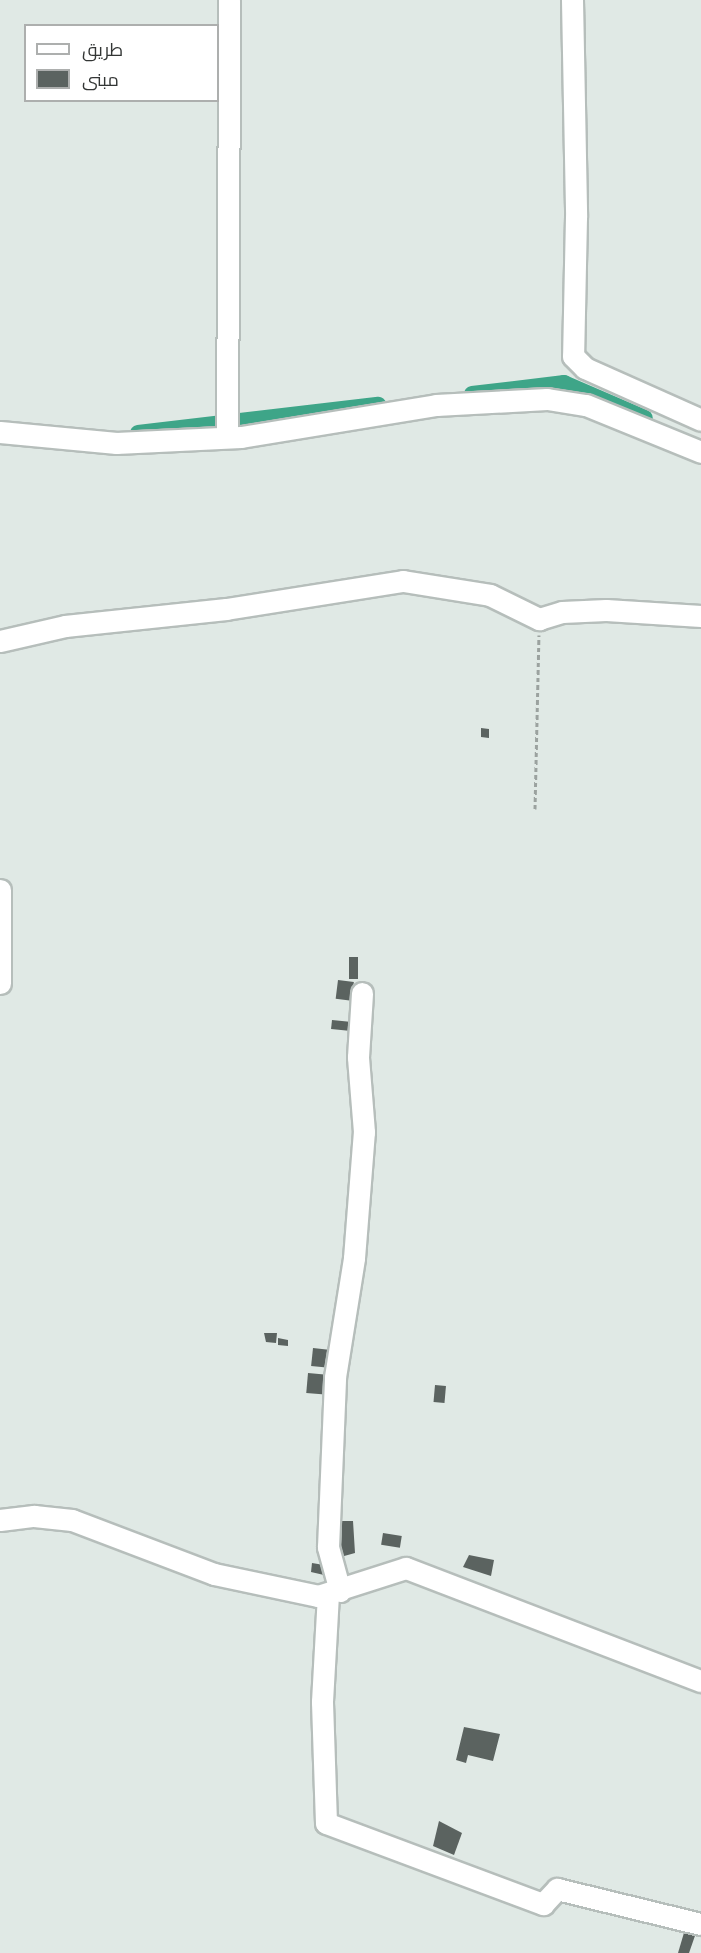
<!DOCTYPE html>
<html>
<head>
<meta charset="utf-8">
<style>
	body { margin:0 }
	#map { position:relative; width:701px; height:1953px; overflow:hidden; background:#e0e9e5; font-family:Helvetica,Cairo,sans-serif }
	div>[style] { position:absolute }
	.canal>* { height:16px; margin:-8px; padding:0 8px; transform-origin:8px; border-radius:8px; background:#3ea588 }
	.building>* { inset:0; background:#5b6360; transform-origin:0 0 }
	.path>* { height:3px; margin-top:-1.5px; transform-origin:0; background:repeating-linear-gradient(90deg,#9ba29f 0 4.5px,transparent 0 7.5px) }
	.roads { filter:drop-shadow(2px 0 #b6bebb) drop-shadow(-2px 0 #b6bebb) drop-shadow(0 2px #b6bebb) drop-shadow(0 -2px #b6bebb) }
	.minor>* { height:21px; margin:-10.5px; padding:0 10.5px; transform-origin:10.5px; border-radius:10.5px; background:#fff }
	span { translate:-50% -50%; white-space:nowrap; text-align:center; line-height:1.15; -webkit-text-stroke:6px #fff; paint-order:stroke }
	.legend { position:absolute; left:24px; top:24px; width:195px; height:78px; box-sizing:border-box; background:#fff; border:2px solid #adafae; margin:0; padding:8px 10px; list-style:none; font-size:18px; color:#333635 }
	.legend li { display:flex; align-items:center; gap:12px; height:30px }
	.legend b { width:30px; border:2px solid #adafae }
</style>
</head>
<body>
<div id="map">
	<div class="canal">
		<i style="left:472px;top:394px;width:93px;rotate:-6.8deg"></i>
		<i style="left:564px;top:383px;width:88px;rotate:23.4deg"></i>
		<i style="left:138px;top:433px;width:242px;rotate:-6.7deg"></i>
	</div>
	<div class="building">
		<i style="clip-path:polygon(481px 728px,489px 729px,489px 738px,481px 737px)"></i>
		<i style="left:349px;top:957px;width:9px;height:22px"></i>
		<i style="left:338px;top:980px;width:16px;height:19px;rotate:7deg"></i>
		<i style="left:332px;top:1020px;width:20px;height:9px;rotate:6deg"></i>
		<i style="clip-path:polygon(264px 1333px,277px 1333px,276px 1343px,266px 1342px)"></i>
		<i style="clip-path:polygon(278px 1338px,288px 1340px,288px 1346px,278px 1345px)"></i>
		<i style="left:313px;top:1348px;width:18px;height:18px;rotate:6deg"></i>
		<i style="left:308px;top:1373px;width:22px;height:20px;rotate:5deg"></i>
		<i style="left:435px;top:1385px;width:11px;height:17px;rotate:5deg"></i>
		<i style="clip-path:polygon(336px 1521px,353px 1521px,355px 1553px,337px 1558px)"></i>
		<i style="left:383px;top:1533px;width:19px;height:12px;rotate:9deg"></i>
		<i style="clip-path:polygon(469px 1555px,494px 1560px,491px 1576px,463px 1567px)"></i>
		<i style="clip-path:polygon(312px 1563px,324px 1565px,324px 1575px,311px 1572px)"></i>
		<i style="clip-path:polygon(464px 1727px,500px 1734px,493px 1761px,468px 1755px,466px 1763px,456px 1760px)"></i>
		<i style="clip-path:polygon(439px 1821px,462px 1833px,454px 1855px,433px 1846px)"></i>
		<i style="clip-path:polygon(686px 1926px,697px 1930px,689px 1953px,678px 1953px)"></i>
	</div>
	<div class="path">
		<i style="left:535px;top:809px;width:174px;rotate:-88.7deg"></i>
	</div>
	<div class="roads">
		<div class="minor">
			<i style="left:572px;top:0;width:217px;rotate:88.9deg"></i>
			<i style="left:576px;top:217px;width:139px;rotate:91.2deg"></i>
			<i style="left:573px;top:356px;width:17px;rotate:45deg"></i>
			<i style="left:585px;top:368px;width:127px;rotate:24.1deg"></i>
			<i style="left:0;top:432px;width:117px;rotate:5.4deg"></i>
			<i style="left:116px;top:443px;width:125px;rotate:-2.7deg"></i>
			<i style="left:241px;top:437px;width:198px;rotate:-9.3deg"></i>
			<i style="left:436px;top:405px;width:111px;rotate:-3.1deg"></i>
			<i style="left:547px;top:399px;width:39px;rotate:9deg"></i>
			<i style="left:586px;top:405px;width:124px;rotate:22.2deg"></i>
			<i style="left:227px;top:437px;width:437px;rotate:-89.7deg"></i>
			<i style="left:0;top:641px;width:67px;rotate:-13deg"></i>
			<i style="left:65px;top:626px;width:162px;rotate:-6deg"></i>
			<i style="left:226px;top:609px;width:179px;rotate:-9deg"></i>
			<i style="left:403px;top:581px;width:88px;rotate:9.1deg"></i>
			<i style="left:490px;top:595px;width:55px;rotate:26.1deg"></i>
			<i style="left:539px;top:619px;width:24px;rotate:-17deg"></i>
			<i style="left:562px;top:612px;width:44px;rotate:-2.6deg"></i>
			<i style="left:606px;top:610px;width:95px;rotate:3.6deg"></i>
			<i style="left:0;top:890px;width:93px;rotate:90deg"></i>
			<i style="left:0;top:1520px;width:34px;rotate:-7deg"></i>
			<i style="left:34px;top:1516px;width:38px;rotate:6deg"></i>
			<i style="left:72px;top:1520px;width:152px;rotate:20.8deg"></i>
			<i style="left:214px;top:1574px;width:106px;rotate:11.9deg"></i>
			<i style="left:318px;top:1596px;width:92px;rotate:-17.7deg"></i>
			<i style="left:406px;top:1568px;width:316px;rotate:21deg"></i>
			<i style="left:340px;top:1591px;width:46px;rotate:-105.3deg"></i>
			<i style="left:328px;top:1547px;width:170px;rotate:-87.6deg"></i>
			<i style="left:335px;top:1377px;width:121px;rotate:-80.9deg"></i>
			<i style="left:354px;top:1258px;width:126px;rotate:-85.5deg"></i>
			<i style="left:364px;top:1132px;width:75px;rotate:-94.6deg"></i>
			<i style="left:358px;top:1057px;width:64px;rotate:-86.4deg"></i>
			<i style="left:328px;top:1594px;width:108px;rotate:93.2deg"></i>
			<i style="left:322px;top:1702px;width:121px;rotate:88.1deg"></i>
			<i style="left:326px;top:1823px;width:232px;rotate:20.5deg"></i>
			<i style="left:543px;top:1904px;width:21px;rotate:-47deg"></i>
			<i style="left:557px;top:1889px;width:148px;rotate:13.7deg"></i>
		</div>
	</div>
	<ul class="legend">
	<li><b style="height:8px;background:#fff"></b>طريق</li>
	<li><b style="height:16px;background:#5b6360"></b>مبنى</li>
	</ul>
</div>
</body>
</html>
